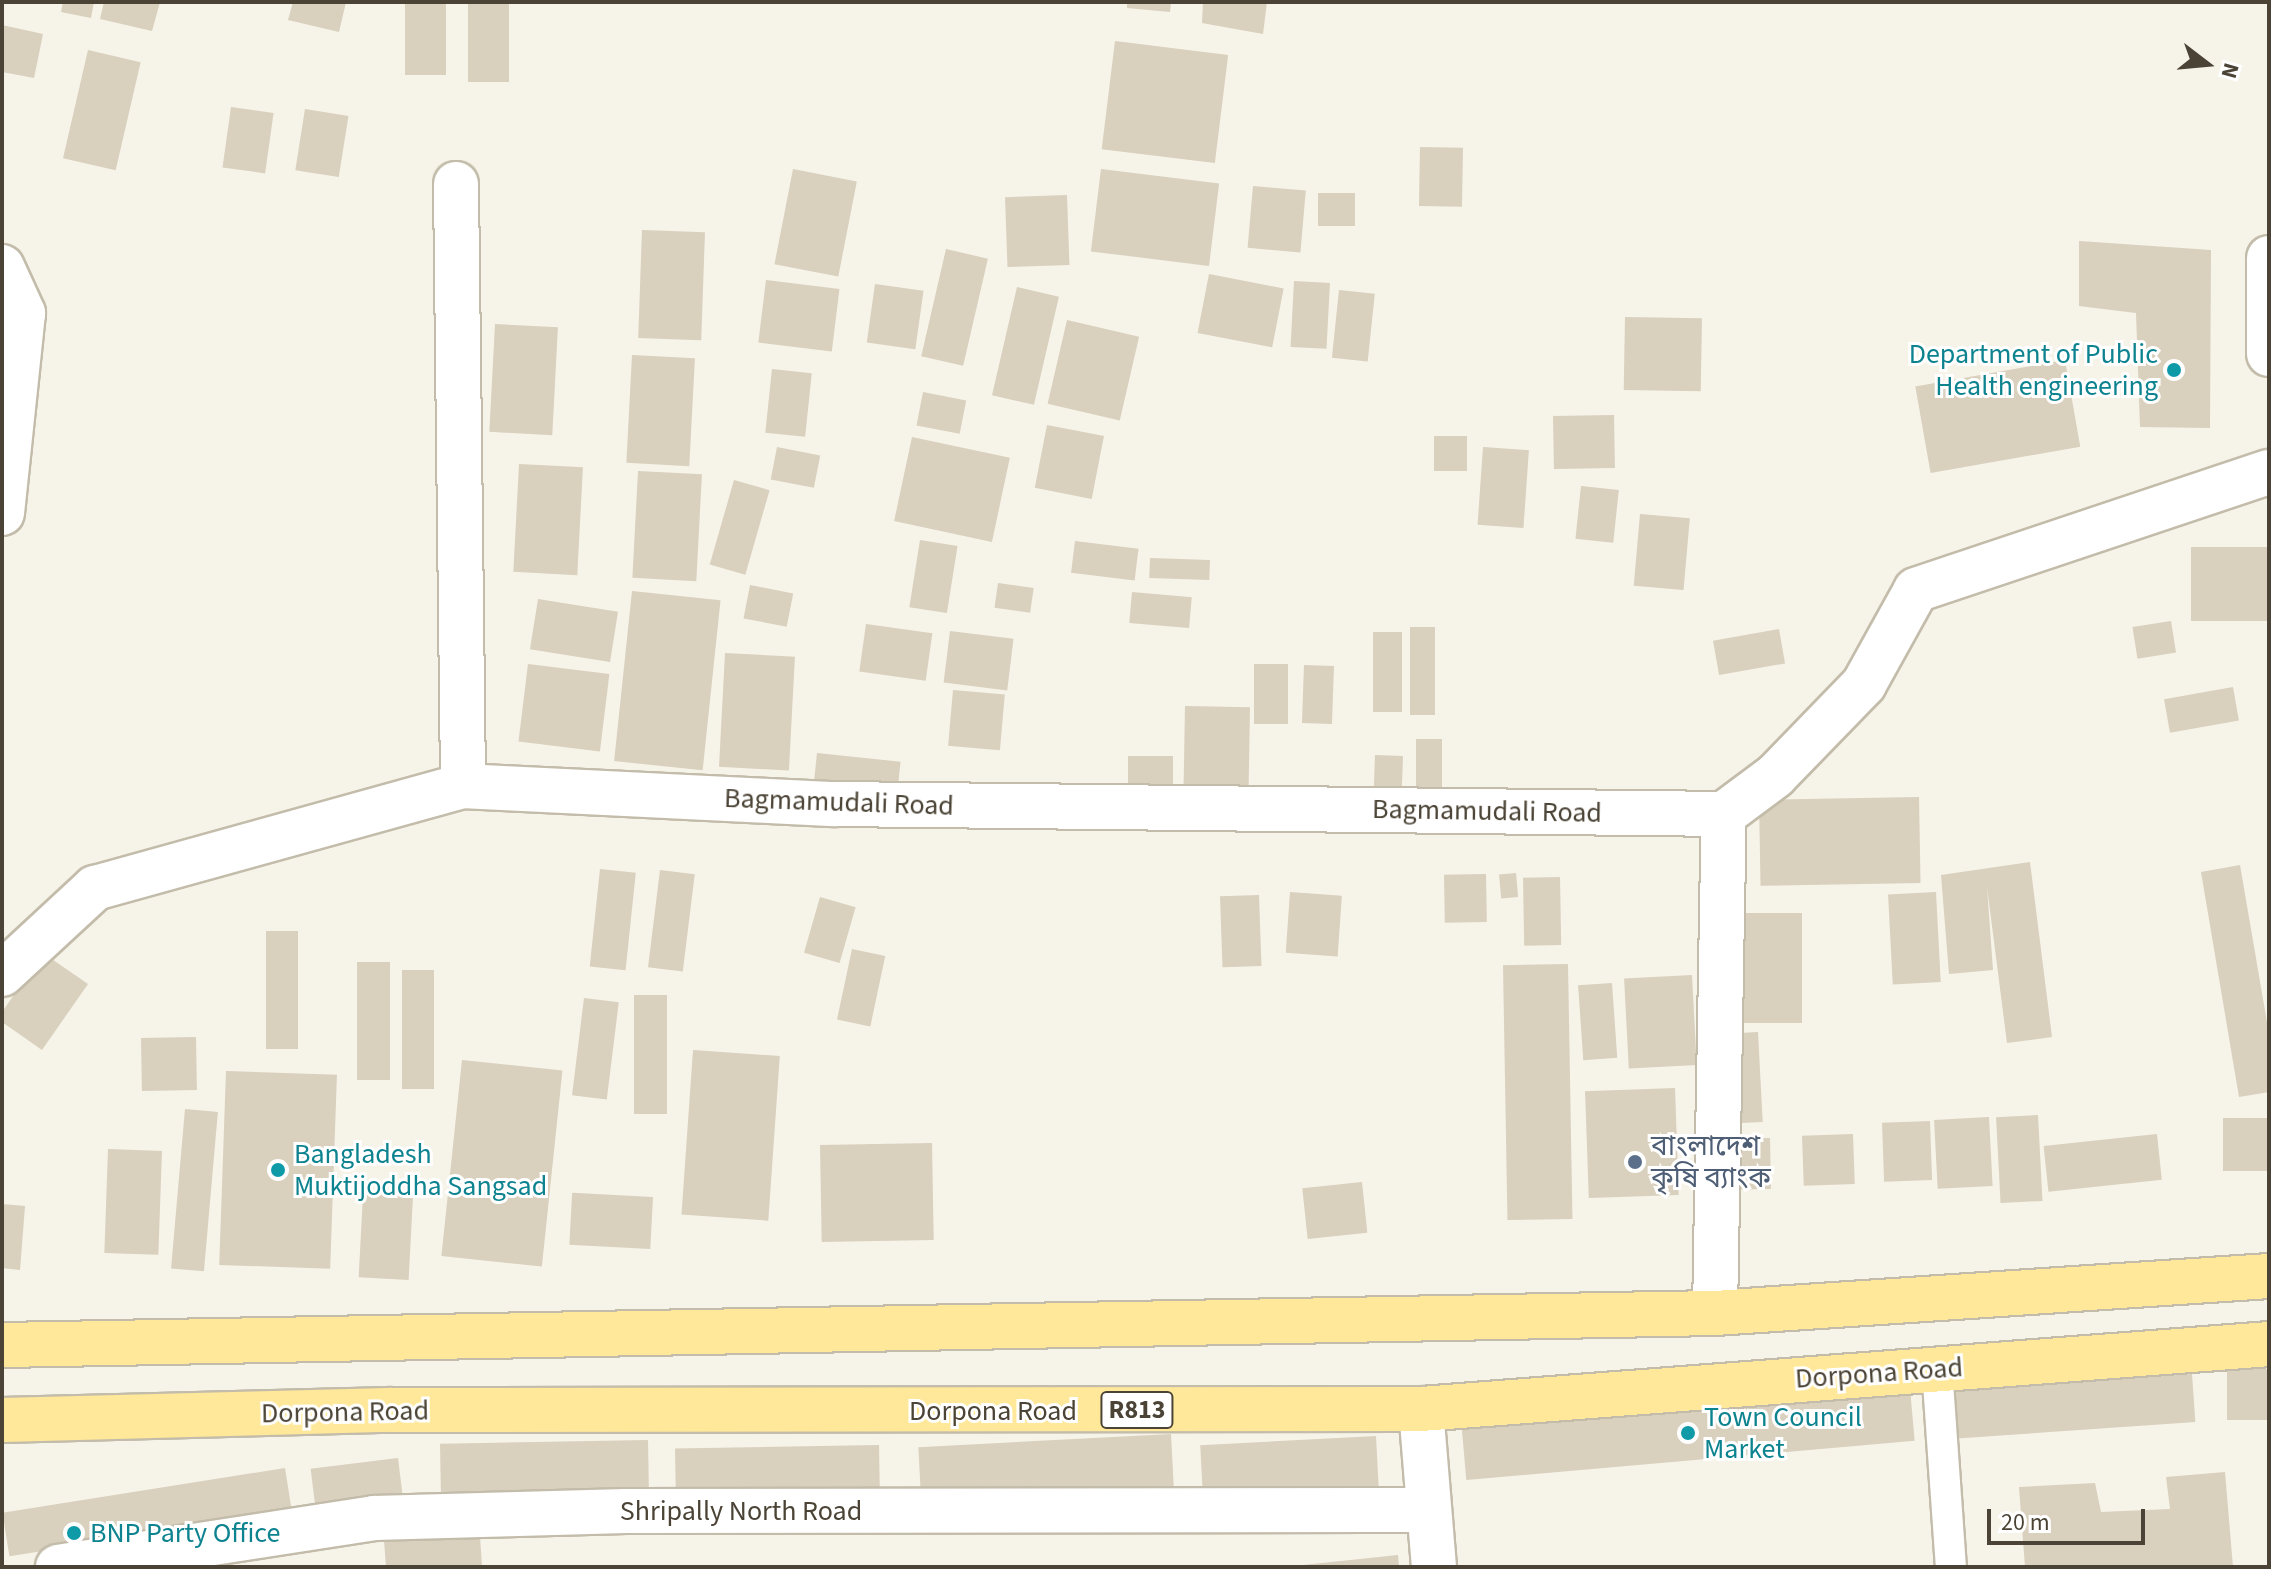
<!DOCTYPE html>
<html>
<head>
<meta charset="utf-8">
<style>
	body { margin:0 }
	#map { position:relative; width:2271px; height:1569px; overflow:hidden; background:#f6f3e9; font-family:"Source Sans 3","Noto Sans Bengali",sans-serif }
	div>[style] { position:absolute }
	.building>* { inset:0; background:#d9d0bd; transform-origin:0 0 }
	.roads { filter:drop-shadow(2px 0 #c3bcaa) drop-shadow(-2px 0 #c3bcaa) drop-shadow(0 2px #c3bcaa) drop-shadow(0 -2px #c3bcaa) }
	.service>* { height:30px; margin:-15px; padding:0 15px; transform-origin:15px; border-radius:15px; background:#fff }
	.minor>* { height:44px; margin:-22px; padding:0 22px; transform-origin:22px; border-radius:22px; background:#fff }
	.tertiary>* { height:44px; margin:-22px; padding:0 22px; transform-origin:22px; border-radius:22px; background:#fff }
	.primary>* { height:44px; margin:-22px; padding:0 22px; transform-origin:22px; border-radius:22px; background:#ffe899 }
	.dots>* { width:22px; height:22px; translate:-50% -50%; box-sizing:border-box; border:4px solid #fff; border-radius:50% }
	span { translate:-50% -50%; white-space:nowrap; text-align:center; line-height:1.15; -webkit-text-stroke:6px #fff; paint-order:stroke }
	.shield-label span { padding:2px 6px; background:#fff; border:2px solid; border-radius:6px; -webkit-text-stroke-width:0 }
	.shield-label { font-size:26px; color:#4b4436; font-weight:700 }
	.culture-label { font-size:28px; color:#0d838f }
	.right { translate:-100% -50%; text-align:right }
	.left { translate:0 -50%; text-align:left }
	.street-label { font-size:28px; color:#4b4436 }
	.service-label { font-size:28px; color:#4e5e75 }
	.frame { position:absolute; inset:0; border:4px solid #4b4436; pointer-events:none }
	.north { position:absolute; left:2167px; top:24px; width:80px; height:80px; -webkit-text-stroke:6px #fff; paint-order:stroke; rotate:106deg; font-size:22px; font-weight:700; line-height:32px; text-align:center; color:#4b4436 }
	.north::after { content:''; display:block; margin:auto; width:28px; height:36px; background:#4b4436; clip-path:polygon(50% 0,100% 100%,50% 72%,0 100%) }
	.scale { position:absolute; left:1987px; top:1509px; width:158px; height:36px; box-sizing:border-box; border:4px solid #4b4436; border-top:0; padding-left:10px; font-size:24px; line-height:28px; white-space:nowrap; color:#4b4436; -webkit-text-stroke:6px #fff; paint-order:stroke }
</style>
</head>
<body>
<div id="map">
	<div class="building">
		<i style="clip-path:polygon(63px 2px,94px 2px,91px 18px,61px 12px)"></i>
		<i style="clip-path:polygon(104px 2px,160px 2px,152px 31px,100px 19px)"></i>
		<i style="clip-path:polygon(293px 2px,346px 2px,339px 32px,288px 20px)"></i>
		<i style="left:405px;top:2px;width:41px;height:73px"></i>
		<i style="left:468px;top:2px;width:41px;height:80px"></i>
		<i style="clip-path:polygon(1127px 2px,1171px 2px,1170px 12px,1127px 8px)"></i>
		<i style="clip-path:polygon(1203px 2px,1267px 2px,1263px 34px,1202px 23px)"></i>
		<i style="clip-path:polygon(2px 25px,43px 34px,34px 78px,2px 72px)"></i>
		<i style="left:1115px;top:41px;width:114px;height:109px;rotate:7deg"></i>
		<i style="left:88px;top:50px;width:54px;height:111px;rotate:13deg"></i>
		<i style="left:231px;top:107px;width:43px;height:61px;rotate:8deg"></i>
		<i style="left:305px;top:109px;width:44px;height:62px;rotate:9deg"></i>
		<i style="left:1420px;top:147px;width:43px;height:59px;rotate:1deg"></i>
		<i style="left:793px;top:169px;width:65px;height:97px;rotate:11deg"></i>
		<i style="left:1101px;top:169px;width:119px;height:83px;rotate:7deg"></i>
		<i style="left:1253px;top:186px;width:53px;height:62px;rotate:5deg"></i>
		<i style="left:1318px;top:193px;width:37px;height:33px"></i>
		<i style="left:1067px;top:195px;width:70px;height:62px;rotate:88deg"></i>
		<i style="left:642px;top:230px;width:63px;height:108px;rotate:2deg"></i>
		<i style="clip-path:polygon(2079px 241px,2211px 250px,2210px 428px,2140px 427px,2136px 313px,2079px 306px)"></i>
		<i style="left:946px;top:249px;width:43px;height:110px;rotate:13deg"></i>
		<i style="left:1209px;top:274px;width:76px;height:60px;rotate:11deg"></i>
		<i style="left:766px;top:280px;width:74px;height:63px;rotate:7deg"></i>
		<i style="left:1294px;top:281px;width:36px;height:66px;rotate:3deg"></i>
		<i style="left:875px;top:284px;width:49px;height:59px;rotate:8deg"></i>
		<i style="left:1017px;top:287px;width:43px;height:111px;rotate:13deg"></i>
		<i style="left:1339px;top:290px;width:36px;height:68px;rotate:6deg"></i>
		<i style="left:1625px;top:317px;width:77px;height:73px;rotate:1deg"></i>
		<i style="left:1067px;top:320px;width:74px;height:86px;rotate:13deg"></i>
		<i style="left:495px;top:324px;width:63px;height:108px;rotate:3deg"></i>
		<i style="left:632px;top:355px;width:63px;height:108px;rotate:3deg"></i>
		<i style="left:2065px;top:360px;width:88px;height:152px;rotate:80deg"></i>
		<i style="left:772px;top:369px;width:40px;height:64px;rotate:6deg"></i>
		<i style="left:923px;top:392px;width:44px;height:34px;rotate:11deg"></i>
		<i style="left:1614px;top:415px;width:53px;height:61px;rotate:89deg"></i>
		<i style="left:1047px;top:425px;width:58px;height:64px;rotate:11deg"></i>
		<i style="left:1434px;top:436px;width:33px;height:35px"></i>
		<i style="left:912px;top:437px;width:100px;height:86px;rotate:12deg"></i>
		<i style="left:777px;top:447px;width:44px;height:33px;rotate:11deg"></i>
		<i style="left:1483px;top:447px;width:46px;height:78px;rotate:4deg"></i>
		<i style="left:519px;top:464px;width:64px;height:108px;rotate:3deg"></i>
		<i style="left:638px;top:471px;width:64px;height:107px;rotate:3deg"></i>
		<i style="left:734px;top:480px;width:37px;height:88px;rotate:16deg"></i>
		<i style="left:1581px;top:486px;width:38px;height:53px;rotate:6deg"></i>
		<i style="left:1640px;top:514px;width:50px;height:72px;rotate:5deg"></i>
		<i style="left:920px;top:540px;width:38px;height:68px;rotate:9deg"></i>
		<i style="left:1075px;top:541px;width:64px;height:32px;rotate:7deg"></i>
		<i style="left:2269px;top:547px;width:74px;height:78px;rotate:90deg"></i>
		<i style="left:1150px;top:558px;width:60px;height:20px;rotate:2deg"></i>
		<i style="left:998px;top:583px;width:36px;height:25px;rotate:8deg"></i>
		<i style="left:750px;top:585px;width:44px;height:34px;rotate:11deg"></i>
		<i style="left:632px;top:591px;width:89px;height:171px;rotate:6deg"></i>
		<i style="left:1132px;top:592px;width:60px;height:31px;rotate:5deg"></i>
		<i style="left:538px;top:599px;width:81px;height:51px;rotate:9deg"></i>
		<i style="left:2171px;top:621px;width:32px;height:39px;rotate:81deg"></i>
		<i style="left:866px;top:624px;width:67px;height:48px;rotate:8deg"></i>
		<i style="left:1435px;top:627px;width:88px;height:25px;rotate:90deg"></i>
		<i style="left:1779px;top:629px;width:35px;height:67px;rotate:80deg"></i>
		<i style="left:950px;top:631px;width:64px;height:52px;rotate:7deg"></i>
		<i style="left:1373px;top:632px;width:29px;height:80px"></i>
		<i style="left:725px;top:653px;width:70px;height:114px;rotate:3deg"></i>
		<i style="left:528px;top:664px;width:82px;height:78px;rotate:7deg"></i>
		<i style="left:1254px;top:664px;width:34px;height:60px"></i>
		<i style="left:1304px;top:665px;width:30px;height:58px;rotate:2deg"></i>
		<i style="left:2233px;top:687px;width:34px;height:70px;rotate:80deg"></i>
		<i style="left:953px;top:690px;width:52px;height:56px;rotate:5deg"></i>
		<i style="left:1185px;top:706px;width:65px;height:81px;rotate:1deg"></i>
		<i style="left:1416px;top:739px;width:26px;height:52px"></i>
		<i style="left:817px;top:753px;width:84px;height:34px;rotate:6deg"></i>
		<i style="left:1375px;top:755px;width:28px;height:39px;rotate:2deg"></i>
		<i style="left:1128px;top:756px;width:45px;height:43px"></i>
		<i style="left:1919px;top:797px;width:86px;height:160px;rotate:89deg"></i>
		<i style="clip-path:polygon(2030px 862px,2052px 1037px,2007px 1043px,1987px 887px,1993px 970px,1949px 974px,1941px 875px)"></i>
		<i style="clip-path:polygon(2240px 865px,2269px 1034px,2269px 1092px,2239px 1097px,2201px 872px)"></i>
		<i style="left:600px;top:869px;width:36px;height:98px;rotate:6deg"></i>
		<i style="left:660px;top:870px;width:35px;height:98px;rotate:7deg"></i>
		<i style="left:1516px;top:873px;width:24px;height:17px;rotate:85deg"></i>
		<i style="left:1486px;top:874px;width:48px;height:42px;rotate:89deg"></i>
		<i style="left:1560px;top:877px;width:68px;height:37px;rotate:89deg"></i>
		<i style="left:1290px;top:892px;width:52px;height:61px;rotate:4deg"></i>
		<i style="left:1936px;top:892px;width:90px;height:48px;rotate:87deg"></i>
		<i style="left:1259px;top:895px;width:71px;height:39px;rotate:88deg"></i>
		<i style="left:820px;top:897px;width:37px;height:58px;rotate:16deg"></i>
		<i style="left:1735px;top:913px;width:67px;height:110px"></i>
		<i style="left:266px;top:931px;width:32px;height:118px"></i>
		<i style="left:852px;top:949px;width:34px;height:72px;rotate:12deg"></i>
		<i style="clip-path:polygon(43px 953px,88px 984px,42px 1050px,2px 1022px,2px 1012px)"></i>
		<i style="left:357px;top:962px;width:33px;height:118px"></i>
		<i style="left:1568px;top:964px;width:255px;height:65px;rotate:89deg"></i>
		<i style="left:434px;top:970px;width:119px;height:32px;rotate:90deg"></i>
		<i style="left:1692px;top:975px;width:90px;height:68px;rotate:87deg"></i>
		<i style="left:1612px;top:983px;width:75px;height:34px;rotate:86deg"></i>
		<i style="left:634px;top:995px;width:33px;height:119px"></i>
		<i style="left:584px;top:998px;width:35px;height:98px;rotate:7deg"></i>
		<i style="left:1758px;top:1032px;width:90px;height:27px;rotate:87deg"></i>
		<i style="left:196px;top:1037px;width:53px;height:55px;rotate:89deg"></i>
		<i style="left:693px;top:1050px;width:87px;height:165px;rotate:4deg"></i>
		<i style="left:462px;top:1060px;width:101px;height:197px;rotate:6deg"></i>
		<i style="left:226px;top:1071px;width:111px;height:194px;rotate:2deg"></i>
		<i style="left:1675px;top:1088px;width:107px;height:90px;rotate:88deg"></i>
		<i style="left:185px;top:1109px;width:33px;height:160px;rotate:5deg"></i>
		<i style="left:2038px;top:1115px;width:86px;height:42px;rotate:87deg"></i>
		<i style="left:1989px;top:1117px;width:69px;height:55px;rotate:87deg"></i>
		<i style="left:2269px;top:1118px;width:53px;height:46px;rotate:90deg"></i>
		<i style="left:1930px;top:1121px;width:59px;height:48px;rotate:88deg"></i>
		<i style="left:1853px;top:1134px;width:50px;height:51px;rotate:88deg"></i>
		<i style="left:2157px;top:1134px;width:46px;height:114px;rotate:84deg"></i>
		<i style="left:1770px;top:1138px;width:51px;height:33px;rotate:89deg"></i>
		<i style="left:932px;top:1143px;width:97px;height:112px;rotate:89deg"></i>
		<i style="left:108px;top:1149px;width:54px;height:104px;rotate:2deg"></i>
		<i style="left:1362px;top:1182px;width:51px;height:60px;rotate:84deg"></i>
		<i style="left:413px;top:1196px;width:84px;height:50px;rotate:93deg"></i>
		<i style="left:653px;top:1197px;width:52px;height:81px;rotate:93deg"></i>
		<i style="clip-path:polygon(2px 1204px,25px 1206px,20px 1270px,2px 1268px)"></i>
		<i style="left:2269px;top:1369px;width:51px;height:42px;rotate:90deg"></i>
		<i style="left:2192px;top:1374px;width:48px;height:239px;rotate:86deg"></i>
		<i style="left:1910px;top:1388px;width:53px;height:450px;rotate:85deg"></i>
		<i style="left:1171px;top:1434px;width:60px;height:253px;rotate:87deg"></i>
		<i style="left:1376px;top:1436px;width:54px;height:176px;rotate:87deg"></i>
		<i style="left:648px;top:1440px;width:62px;height:208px;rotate:89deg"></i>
		<i style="left:879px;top:1445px;width:45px;height:204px;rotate:89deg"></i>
		<i style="left:398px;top:1458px;width:40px;height:88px;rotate:83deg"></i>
		<i style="left:285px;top:1468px;width:44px;height:286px;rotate:81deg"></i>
		<i style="clip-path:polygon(2225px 1472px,2233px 1567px,2025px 1567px,2019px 1487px,2095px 1483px,2101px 1512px,2170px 1509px,2166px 1477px)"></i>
		<i style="clip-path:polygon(479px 1520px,482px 1567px,386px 1567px,383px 1527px)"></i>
		<i style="clip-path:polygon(1398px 1555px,1399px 1567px,1303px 1567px,1303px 1565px)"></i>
	</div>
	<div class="roads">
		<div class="service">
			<i style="left:1937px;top:1368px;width:199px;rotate:86deg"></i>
		</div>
		<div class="minor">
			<i style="left:456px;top:184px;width:602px;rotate:89.33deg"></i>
			<i style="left:2269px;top:258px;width:96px;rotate:90deg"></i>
			<i style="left:2px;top:974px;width:127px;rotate:-42.8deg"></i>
			<i style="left:95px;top:888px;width:382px;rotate:-15.5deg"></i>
			<i style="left:463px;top:786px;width:371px;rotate:2.8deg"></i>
			<i style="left:834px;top:804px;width:890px;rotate:0.64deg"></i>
			<i style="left:1715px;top:1313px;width:499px;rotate:-89deg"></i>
			<i style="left:1724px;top:814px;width:64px;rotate:-36.7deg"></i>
			<i style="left:1775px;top:776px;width:128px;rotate:-45.9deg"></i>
			<i style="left:1864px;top:684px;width:107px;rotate:-61deg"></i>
			<i style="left:1916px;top:590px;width:372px;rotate:-18.5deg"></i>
			<i style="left:1421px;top:1409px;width:159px;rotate:85.3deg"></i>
			<i style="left:58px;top:1567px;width:320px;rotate:-8.8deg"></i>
			<i style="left:374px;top:1518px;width:252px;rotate:-1.6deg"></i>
			<i style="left:626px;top:1511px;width:801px;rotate:-0.07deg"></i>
		</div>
		<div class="tertiary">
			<i style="left:2px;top:267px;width:51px;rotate:65.5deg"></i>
			<i style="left:23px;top:313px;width:201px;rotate:96deg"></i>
		</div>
		<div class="primary">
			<i style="left:2px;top:1345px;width:1713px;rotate:-1.07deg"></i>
			<i style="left:1715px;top:1313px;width:555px;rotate:-3.82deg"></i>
			<i style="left:2px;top:1420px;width:387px;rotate:-1.5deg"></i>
			<i style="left:389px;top:1410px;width:1032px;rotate:-0.06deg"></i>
			<i style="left:1421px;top:1409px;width:850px;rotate:-4.38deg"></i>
		</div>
	</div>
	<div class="dots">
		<i style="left:2174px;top:370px;background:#0f9aa8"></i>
		<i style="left:1635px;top:1162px;background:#5c6f8a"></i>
		<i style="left:278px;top:1170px;background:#0f9aa8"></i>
		<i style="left:1688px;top:1433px;background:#0f9aa8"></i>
		<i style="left:74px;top:1533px;background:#0f9aa8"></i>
	</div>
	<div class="shield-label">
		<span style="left:1137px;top:1410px">R813</span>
	</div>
	<div class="culture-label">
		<span class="right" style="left:2158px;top:370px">Department of Public<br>Health engineering</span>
		<span class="left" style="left:294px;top:1170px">Bangladesh<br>Muktijoddha Sangsad</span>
		<span class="left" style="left:1704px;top:1433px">Town Council<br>Market</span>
		<span class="left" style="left:90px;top:1533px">BNP Party Office</span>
	</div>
	<div class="street-label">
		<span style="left:839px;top:802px;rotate:2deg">Bagmamudali Road</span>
		<span style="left:1487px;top:811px;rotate:1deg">Bagmamudali Road</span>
		<span style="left:1879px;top:1373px;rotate:-4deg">Dorpona Road</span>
		<span style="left:993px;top:1411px">Dorpona Road</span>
		<span style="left:345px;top:1412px;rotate:-1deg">Dorpona Road</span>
		<span style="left:741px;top:1511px">Shripally North Road</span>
	</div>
	<div class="service-label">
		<span class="left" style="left:1651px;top:1162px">বাংলাদেশ<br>কৃষি ব্যাংক</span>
	</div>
	<div class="frame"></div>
	<div class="north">N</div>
	<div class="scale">20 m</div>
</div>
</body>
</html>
